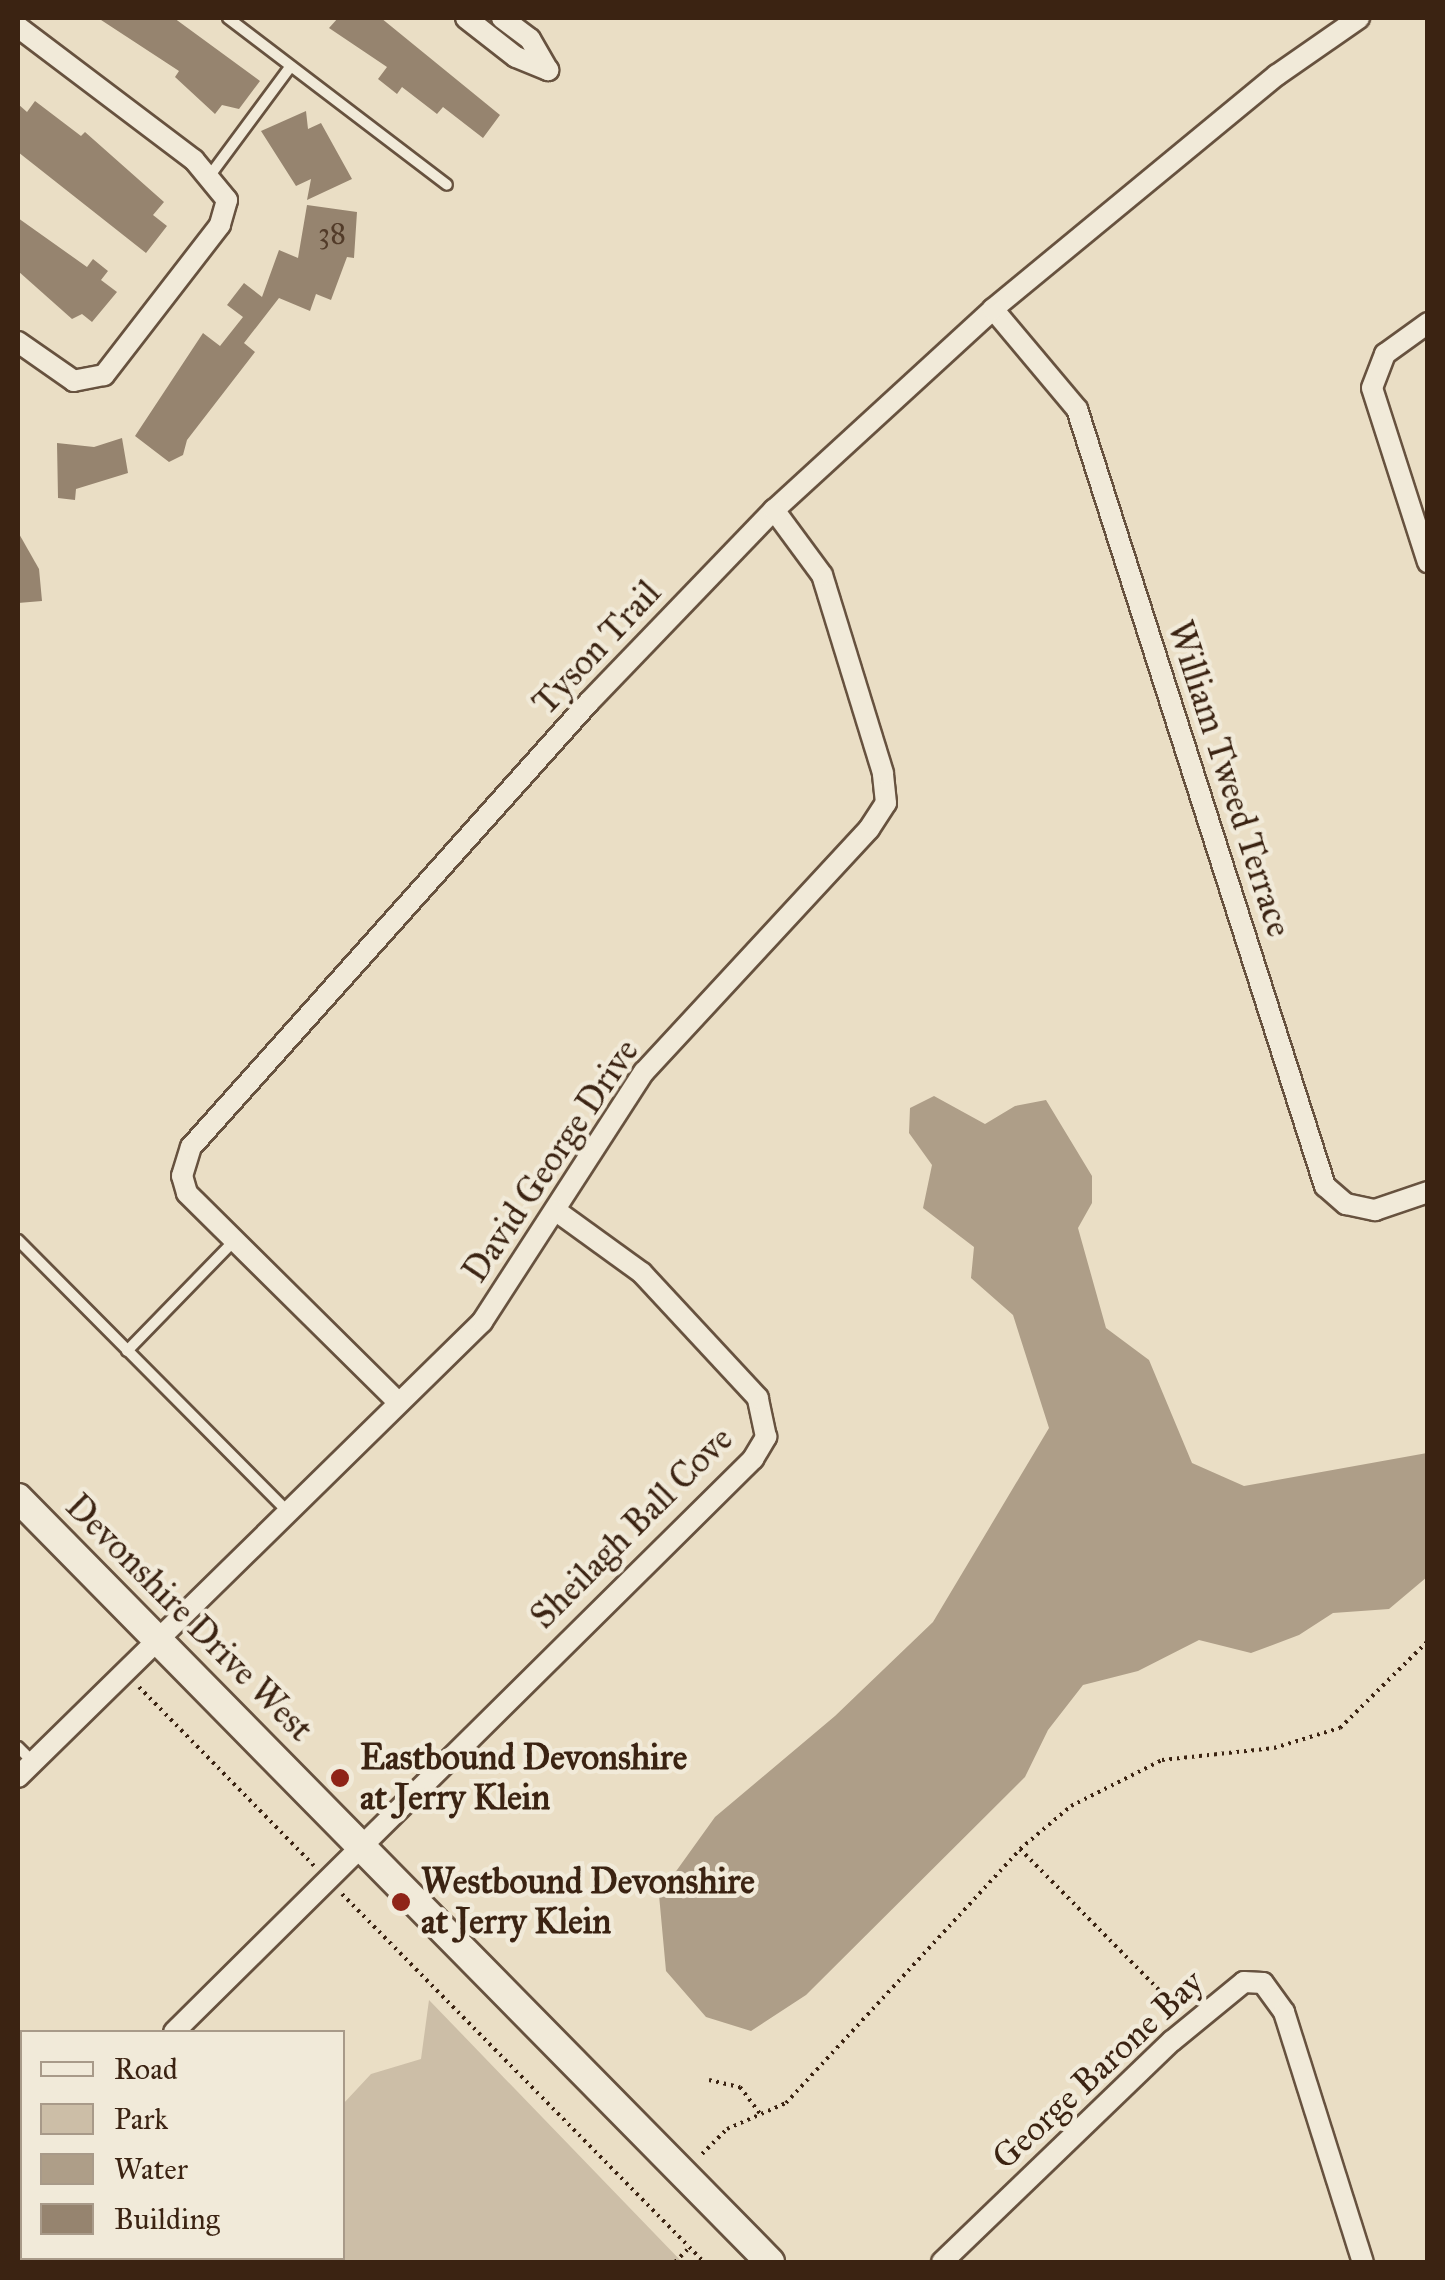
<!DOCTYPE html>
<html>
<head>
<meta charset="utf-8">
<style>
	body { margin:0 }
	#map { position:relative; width:1445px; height:2280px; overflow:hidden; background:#eadec5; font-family:"IM FELL Great Primer",serif }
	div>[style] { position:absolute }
	.green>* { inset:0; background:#ccbea7 }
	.water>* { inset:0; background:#ae9e88 }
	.building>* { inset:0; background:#96846f }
	.path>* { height:4px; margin-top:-2px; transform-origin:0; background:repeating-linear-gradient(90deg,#3b2312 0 2.5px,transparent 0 7.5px) }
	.roads { filter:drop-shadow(2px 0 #67523f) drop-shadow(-2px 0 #67523f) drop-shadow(0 2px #67523f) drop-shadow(0 -2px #67523f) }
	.lane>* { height:10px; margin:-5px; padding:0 5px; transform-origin:5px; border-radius:5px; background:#f1ead9 }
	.street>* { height:20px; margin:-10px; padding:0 10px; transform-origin:10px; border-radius:10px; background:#f1ead9 }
	.secondary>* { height:28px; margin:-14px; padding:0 14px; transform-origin:14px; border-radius:14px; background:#f1ead9 }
	.dots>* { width:28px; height:28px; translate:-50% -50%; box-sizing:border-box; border:5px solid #f1ead9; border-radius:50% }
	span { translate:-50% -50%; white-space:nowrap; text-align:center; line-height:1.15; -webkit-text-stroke:9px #f1ead9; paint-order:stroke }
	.number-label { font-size:30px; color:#523b29 }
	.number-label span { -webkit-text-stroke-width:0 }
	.street-label { font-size:35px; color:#3b2312 }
	.poi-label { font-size:35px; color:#3b2312; font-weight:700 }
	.left { translate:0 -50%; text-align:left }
	.frame { position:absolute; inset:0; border:20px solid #3b2312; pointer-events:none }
	.legend { position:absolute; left:20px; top:2030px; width:325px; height:230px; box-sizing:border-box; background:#f1ead9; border:2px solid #a89a89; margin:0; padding:12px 18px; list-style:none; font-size:30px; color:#3b2312 }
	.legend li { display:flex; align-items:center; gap:20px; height:50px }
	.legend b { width:50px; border:2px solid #a89a89 }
</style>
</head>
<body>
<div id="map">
	<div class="green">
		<i style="clip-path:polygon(429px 2000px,682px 2262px,190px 2262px,342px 2258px,343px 2104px,371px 2074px,421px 2059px)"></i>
	</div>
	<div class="water">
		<i style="clip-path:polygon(934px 1096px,985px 1124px,1015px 1106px,1046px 1100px,1092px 1176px,1092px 1203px,1078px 1228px,1106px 1328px,1149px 1360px,1192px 1463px,1244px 1486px,1427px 1453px,1427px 1577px,1389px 1609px,1333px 1613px,1299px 1635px,1251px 1653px,1199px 1640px,1138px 1671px,1083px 1685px,1048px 1730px,1025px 1777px,806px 1995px,751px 2031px,706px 2017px,666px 1971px,659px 1895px,715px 1817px,835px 1716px,933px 1622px,1049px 1428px,1013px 1315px,971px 1278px,974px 1247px,923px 1208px,932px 1165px,909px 1133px,910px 1108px)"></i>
	</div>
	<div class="building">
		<i style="clip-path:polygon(98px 18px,174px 18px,260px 81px,239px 109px,222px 105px,215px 114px,175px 77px,179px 71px)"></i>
		<i style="clip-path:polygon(338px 18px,381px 18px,500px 115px,483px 138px,443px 107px,437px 114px,402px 87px,397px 94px,378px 79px,387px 67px,329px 28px)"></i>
		<i style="clip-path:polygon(35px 101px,81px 136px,85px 132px,164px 202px,153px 215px,167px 226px,146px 253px,18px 152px,18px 104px,27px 112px)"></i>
		<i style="clip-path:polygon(306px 111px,308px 129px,321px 123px,352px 179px,307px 200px,311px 179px,296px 186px,261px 131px)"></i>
		<i style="clip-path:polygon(307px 205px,357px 212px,354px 258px,347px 257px,331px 300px,316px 294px,310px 311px,279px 298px,244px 343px,255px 352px,187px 440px,183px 455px,169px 462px,135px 436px,203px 333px,220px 346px,243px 317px,227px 305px,244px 283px,262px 297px,279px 250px,298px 258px)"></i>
		<i style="clip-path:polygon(18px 218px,87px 267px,93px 259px,108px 271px,101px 280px,117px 292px,92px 322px,82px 314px,72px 319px,18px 271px)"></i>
		<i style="clip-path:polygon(122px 438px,128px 473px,76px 489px,75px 500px,58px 498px,57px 443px,94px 447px)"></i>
		<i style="clip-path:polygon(18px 532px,39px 569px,42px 601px,18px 603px)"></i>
	</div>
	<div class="path">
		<i style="left:139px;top:1687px;width:250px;rotate:45.6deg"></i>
		<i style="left:1020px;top:1849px;width:225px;rotate:45.4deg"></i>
		<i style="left:342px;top:1894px;width:516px;rotate:45.47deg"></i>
		<i style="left:709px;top:2080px;width:32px;rotate:13deg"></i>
		<i style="left:740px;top:2087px;width:35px;rotate:53deg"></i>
		<i style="left:702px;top:2154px;width:35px;rotate:-45deg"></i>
		<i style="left:727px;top:2129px;width:64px;rotate:-23.8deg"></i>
		<i style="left:786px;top:2103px;width:345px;rotate:-47.3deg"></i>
		<i style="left:1020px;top:1849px;width:67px;rotate:-40.1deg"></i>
		<i style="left:1071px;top:1806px;width:102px;rotate:-26.8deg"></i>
		<i style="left:1162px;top:1760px;width:113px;rotate:-6.1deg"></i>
		<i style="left:1274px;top:1748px;width:69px;rotate:-16.9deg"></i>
		<i style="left:1340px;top:1728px;width:124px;rotate:-44.7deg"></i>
		<i style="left:675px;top:2262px;width:20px;rotate:-45deg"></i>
	</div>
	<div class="roads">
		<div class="lane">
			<i style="left:228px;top:18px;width:275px;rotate:37.3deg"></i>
			<i style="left:211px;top:174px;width:134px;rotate:-53.5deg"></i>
			<i style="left:18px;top:1240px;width:383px;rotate:45.2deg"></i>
			<i style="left:127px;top:1351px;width:155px;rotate:-45.8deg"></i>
			<i style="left:18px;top:1747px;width:21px;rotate:45deg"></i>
		</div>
		<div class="street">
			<i style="left:466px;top:18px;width:63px;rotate:38deg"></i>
			<i style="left:516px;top:57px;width:35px;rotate:22deg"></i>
			<i style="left:502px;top:18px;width:35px;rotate:37deg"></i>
			<i style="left:530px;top:39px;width:36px;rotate:60deg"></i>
			<i style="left:18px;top:27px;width:221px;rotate:37.1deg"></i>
			<i style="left:194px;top:160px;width:52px;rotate:50.5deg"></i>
			<i style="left:227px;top:200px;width:26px;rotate:106deg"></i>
			<i style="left:220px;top:225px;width:190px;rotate:127.7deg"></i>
			<i style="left:104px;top:375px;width:31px;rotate:169deg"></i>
			<i style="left:74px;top:381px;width:68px;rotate:-145.1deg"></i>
			<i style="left:993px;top:309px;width:131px;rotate:50deg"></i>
			<i style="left:1077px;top:409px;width:816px;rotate:72.3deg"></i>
			<i style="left:1325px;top:1186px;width:28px;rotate:41deg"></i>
			<i style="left:1346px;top:1204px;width:30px;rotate:12deg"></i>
			<i style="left:1375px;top:1210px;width:56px;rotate:-18.8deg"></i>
			<i style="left:1428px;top:323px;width:53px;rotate:144.2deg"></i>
			<i style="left:1385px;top:354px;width:36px;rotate:111deg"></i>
			<i style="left:1372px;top:388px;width:183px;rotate:72.2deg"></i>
			<i style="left:398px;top:1402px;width:297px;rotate:-135.3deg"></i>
			<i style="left:187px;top:1193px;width:18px;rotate:-106deg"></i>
			<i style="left:182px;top:1176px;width:30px;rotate:-73deg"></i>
			<i style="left:191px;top:1147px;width:597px;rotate:-48.19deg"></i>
			<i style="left:589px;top:702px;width:267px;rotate:-46.1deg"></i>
			<i style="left:774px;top:510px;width:297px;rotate:-42.5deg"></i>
			<i style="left:993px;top:309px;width:368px;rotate:-39.5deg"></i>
			<i style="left:1277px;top:75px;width:100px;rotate:-34.8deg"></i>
			<i style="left:18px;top:1777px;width:650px;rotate:-44.44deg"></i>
			<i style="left:482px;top:1322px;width:298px;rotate:-57.1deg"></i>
			<i style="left:644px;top:1072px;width:331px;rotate:-47.2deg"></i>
			<i style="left:869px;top:829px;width:31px;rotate:-57deg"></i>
			<i style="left:886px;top:803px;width:30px;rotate:-96deg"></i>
			<i style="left:883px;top:773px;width:207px;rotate:-107.1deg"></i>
			<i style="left:822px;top:575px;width:81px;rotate:-126.4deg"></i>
			<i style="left:174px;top:2032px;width:815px;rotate:-44.7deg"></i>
			<i style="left:753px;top:1459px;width:26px;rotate:-59deg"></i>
			<i style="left:766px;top:1437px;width:40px;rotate:-102deg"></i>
			<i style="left:758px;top:1398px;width:171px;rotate:-132.9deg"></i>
			<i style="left:642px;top:1273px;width:107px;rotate:-144.1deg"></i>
			<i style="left:18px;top:2191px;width:6px;rotate:-51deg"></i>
			<i style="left:942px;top:2262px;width:319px;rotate:-43.9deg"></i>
			<i style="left:1172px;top:2041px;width:93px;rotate:-39.3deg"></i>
			<i style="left:1244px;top:1982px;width:19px;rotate:3deg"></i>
			<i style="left:1263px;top:1983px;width:36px;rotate:54deg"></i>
			<i style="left:1284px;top:2012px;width:262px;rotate:72.5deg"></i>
		</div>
		<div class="secondary">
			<i style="left:18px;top:1498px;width:1072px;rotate:45.45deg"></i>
		</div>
	</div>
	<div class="dots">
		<i style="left:340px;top:1778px;background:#8f2418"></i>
		<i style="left:401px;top:1902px;background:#8f2418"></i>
	</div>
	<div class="number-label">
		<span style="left:332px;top:233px">38</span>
	</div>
	<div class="street-label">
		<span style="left:597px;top:648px;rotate:-47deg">Tyson Trail</span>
		<span style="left:1229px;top:779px;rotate:72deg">William Tweed Terrace</span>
		<span style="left:551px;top:1161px;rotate:-56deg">David George Drive</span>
		<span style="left:632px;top:1528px;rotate:-45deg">Sheilagh Ball Cove</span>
		<span style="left:189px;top:1618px;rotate:45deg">Devonshire Drive West</span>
		<span style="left:1098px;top:2070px;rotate:-43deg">George Barone Bay</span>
	</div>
	<div class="poi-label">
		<span class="left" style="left:360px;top:1778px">Eastbound Devonshire<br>at Jerry Klein</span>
		<span class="left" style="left:421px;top:1902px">Westbound Devonshire<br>at Jerry Klein</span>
	</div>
	<div class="frame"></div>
	<ul class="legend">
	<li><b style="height:12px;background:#f1ead9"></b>Road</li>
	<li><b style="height:28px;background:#ccbea7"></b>Park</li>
	<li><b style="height:28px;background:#ae9e88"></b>Water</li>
	<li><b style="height:28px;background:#96846f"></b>Building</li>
	</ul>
</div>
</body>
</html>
